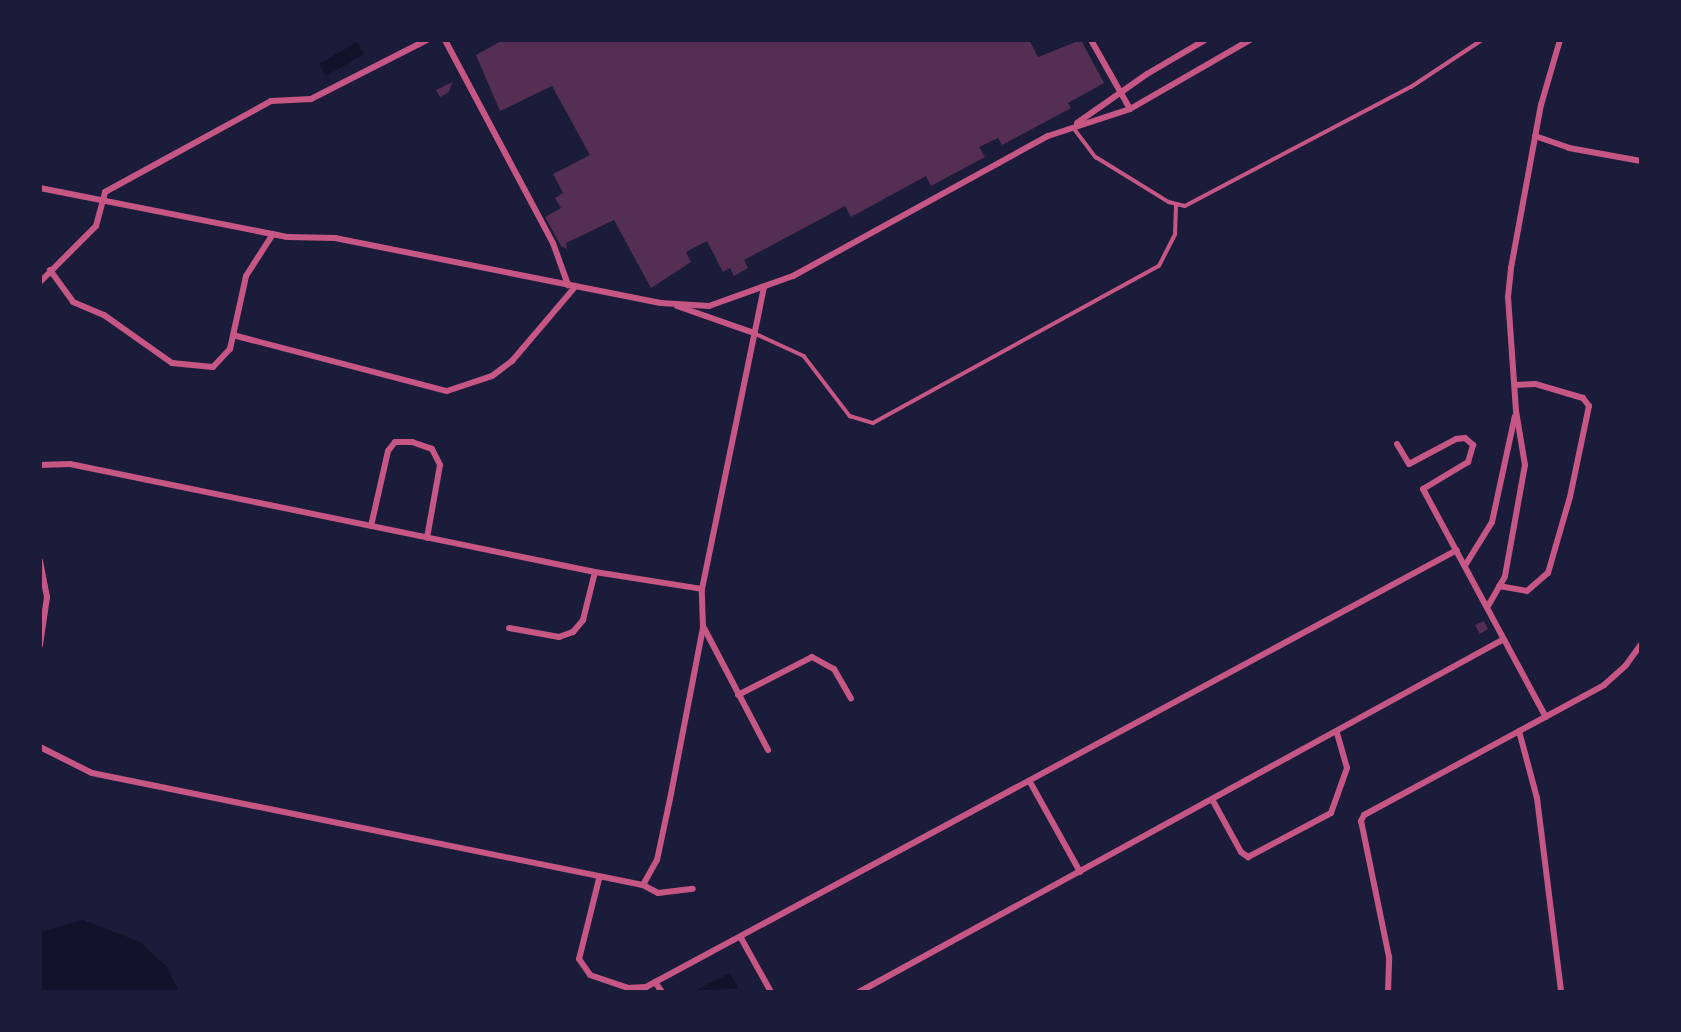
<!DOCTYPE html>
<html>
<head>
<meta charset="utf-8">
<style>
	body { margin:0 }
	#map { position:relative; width:1681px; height:1032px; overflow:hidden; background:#1b1b3a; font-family:Overpass,sans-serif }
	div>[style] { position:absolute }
	.water>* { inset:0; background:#12122b; transform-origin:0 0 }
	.building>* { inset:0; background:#542f53 }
	.service>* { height:3.5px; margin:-1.75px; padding:0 1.75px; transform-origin:1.75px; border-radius:1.75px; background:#c65784 }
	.minor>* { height:6px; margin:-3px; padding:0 3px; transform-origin:3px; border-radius:3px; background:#c65784 }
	span { translate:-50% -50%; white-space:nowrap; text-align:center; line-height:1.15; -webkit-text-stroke:6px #1b1b3a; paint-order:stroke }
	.frame { position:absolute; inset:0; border:42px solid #1b1b3a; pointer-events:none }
</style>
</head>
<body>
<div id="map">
	<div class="water">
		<i style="left:357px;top:42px;width:14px;height:44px;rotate:60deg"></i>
		<i style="clip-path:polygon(83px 920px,140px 942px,167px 967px,179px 992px,40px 992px,40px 932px)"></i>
		<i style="clip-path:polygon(730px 973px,738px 988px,700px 992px,698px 989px)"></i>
	</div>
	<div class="building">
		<i style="clip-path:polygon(503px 40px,1029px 40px,1038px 57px,1081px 40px,1104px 83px,1068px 103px,1071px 108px,1002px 145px,998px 138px,979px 147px,985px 157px,931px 186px,926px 176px,851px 217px,845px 206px,744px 260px,748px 268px,734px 276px,730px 268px,723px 272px,707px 241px,686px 252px,691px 262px,651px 288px,614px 220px,566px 243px,567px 249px,561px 246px,545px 217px,561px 208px,555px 198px,563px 193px,553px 174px,590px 155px,552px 86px,500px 111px,476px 55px)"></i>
		<i style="clip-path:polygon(453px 82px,448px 93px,440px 97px,436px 90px)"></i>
		<i style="clip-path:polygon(1484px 621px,1488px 629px,1480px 634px,1475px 625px)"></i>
	</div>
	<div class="service">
		<i style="left:1073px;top:127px;width:38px;rotate:53deg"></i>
		<i style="left:1096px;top:157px;width:86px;rotate:31.7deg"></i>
		<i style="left:1169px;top:202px;width:16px;rotate:14deg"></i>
		<i style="left:1185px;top:206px;width:255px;rotate:-27.8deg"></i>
		<i style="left:1411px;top:87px;width:85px;rotate:-33.5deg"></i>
		<i style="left:756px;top:334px;width:53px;rotate:24.6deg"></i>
		<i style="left:804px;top:356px;width:76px;rotate:52.5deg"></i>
		<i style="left:850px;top:416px;width:24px;rotate:17deg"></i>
		<i style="left:873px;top:423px;width:326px;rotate:-28.8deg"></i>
		<i style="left:1159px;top:266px;width:35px;rotate:-63deg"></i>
		<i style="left:1175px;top:235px;width:29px;rotate:-88deg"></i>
	</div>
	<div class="minor">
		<i style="left:445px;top:40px;width:230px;rotate:62deg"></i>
		<i style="left:553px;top:243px;width:45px;rotate:70.3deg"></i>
		<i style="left:1091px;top:40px;width:79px;rotate:60.5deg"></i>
		<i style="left:1077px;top:123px;width:85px;rotate:-35deg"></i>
		<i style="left:1147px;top:74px;width:67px;rotate:-30.4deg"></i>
		<i style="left:1535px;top:136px;width:36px;rotate:19deg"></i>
		<i style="left:1569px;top:148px;width:73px;rotate:10.2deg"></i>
		<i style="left:40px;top:188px;width:252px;rotate:11.2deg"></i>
		<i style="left:287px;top:237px;width:48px;rotate:1.2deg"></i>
		<i style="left:335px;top:238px;width:332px;rotate:11.3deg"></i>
		<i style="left:661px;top:303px;width:48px;rotate:3.6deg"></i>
		<i style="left:709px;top:306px;width:89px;rotate:-19.7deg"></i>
		<i style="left:793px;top:276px;width:291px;rotate:-28.8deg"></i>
		<i style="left:1048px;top:136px;width:86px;rotate:-18.2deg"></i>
		<i style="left:1130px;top:109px;width:138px;rotate:-29.9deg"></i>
		<i style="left:50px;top:270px;width:39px;rotate:54deg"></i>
		<i style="left:73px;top:302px;width:34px;rotate:23deg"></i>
		<i style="left:104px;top:315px;width:83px;rotate:35.2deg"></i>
		<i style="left:172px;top:363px;width:41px;rotate:5.6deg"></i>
		<i style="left:213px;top:367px;width:25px;rotate:-47deg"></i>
		<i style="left:230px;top:349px;width:75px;rotate:-77.6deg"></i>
		<i style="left:246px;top:276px;width:50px;rotate:-57.3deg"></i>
		<i style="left:40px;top:282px;width:79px;rotate:-45deg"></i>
		<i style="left:96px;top:226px;width:35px;rotate:-75deg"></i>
		<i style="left:105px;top:192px;width:189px;rotate:-28.7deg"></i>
		<i style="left:271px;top:101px;width:40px;rotate:-2.9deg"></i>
		<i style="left:311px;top:99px;width:130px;rotate:-27deg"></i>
		<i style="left:677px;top:306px;width:82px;rotate:19.3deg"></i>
		<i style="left:233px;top:335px;width:221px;rotate:14.7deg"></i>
		<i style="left:447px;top:391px;width:47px;rotate:-18.4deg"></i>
		<i style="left:492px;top:376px;width:25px;rotate:-37deg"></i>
		<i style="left:512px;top:361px;width:97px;rotate:-49.6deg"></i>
		<i style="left:1397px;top:444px;width:23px;rotate:59deg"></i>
		<i style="left:1409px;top:464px;width:53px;rotate:-28deg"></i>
		<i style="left:1456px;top:439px;width:9px;rotate:-6deg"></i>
		<i style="left:1465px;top:438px;width:11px;rotate:41deg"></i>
		<i style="left:1473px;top:445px;width:18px;rotate:106deg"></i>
		<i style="left:1468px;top:462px;width:52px;rotate:149deg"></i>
		<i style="left:1423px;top:489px;width:259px;rotate:61.7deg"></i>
		<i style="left:40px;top:465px;width:30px;rotate:-2deg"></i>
		<i style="left:70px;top:464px;width:536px;rotate:11.62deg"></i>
		<i style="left:595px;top:572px;width:108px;rotate:9deg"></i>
		<i style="left:371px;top:526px;width:77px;rotate:-77.2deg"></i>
		<i style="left:388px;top:451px;width:11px;rotate:-52deg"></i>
		<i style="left:395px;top:442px;width:17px"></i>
		<i style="left:412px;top:442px;width:21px;rotate:19deg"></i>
		<i style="left:432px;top:449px;width:18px;rotate:63deg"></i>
		<i style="left:440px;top:465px;width:74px;rotate:100.1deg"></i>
		<i style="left:40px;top:561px;width:37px;rotate:79deg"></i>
		<i style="left:47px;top:597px;width:49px;rotate:98.3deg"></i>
		<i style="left:1466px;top:564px;width:49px;rotate:-58.2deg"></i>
		<i style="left:1492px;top:522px;width:108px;rotate:-77.8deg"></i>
		<i style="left:1499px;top:586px;width:28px;rotate:10deg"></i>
		<i style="left:1527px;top:591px;width:28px;rotate:-41deg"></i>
		<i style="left:1548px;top:573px;width:79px;rotate:-73.9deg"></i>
		<i style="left:1570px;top:497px;width:93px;rotate:-78.2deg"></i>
		<i style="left:1589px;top:406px;width:10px;rotate:-127deg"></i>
		<i style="left:1583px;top:398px;width:50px;rotate:-163.7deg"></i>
		<i style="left:1535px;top:384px;width:20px;rotate:177deg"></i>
		<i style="left:1488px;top:606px;width:34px;rotate:-60deg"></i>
		<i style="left:1505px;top:576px;width:113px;rotate:-79.8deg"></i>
		<i style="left:1525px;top:465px;width:55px;rotate:-99.5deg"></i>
		<i style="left:1516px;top:411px;width:114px;rotate:-94deg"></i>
		<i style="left:1508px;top:297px;width:29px;rotate:-84deg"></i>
		<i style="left:1511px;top:268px;width:166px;rotate:-79.6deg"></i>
		<i style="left:1541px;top:105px;width:68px;rotate:-73.7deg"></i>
		<i style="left:509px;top:628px;width:51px;rotate:10.2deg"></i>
		<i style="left:559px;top:637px;width:15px;rotate:-20deg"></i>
		<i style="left:573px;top:632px;width:16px;rotate:-50deg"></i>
		<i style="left:583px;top:620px;width:49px;rotate:-76deg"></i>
		<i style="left:704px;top:628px;width:138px;rotate:62.3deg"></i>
		<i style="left:738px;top:695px;width:83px;rotate:-27.2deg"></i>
		<i style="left:812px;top:657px;width:25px;rotate:29deg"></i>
		<i style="left:834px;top:669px;width:34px;rotate:60deg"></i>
		<i style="left:1519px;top:731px;width:69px;rotate:75deg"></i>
		<i style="left:1537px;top:798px;width:195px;rotate:82.9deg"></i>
		<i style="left:40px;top:747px;width:58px;rotate:26.6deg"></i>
		<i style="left:92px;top:773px;width:562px;rotate:11.49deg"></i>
		<i style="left:643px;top:885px;width:29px;rotate:-61deg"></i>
		<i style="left:657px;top:860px;width:62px;rotate:-78deg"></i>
		<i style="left:670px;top:799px;width:175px;rotate:-79.1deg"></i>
		<i style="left:703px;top:627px;width:38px;rotate:-92deg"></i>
		<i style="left:702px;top:589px;width:308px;rotate:-78.4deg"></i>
		<i style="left:1030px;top:782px;width:103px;rotate:60.9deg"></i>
		<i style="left:1213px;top:801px;width:58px;rotate:61.2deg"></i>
		<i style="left:1241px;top:852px;width:9px;rotate:36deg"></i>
		<i style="left:1248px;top:857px;width:94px;rotate:-27.9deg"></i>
		<i style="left:1331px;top:813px;width:48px;rotate:-70.4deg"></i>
		<i style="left:1347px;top:768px;width:37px;rotate:-106deg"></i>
		<i style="left:599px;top:879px;width:82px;rotate:104deg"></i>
		<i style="left:579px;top:959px;width:19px;rotate:55deg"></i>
		<i style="left:590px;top:975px;width:40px;rotate:18.9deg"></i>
		<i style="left:628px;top:988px;width:18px;rotate:-3deg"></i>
		<i style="left:646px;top:987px;width:921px;rotate:-28.32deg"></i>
		<i style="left:643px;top:885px;width:17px;rotate:28deg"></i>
		<i style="left:658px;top:893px;width:35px;rotate:-7deg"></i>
		<i style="left:741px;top:938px;width:62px;rotate:60.9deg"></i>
		<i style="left:655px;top:982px;width:12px;rotate:55deg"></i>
		<i style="left:859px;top:992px;width:735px;rotate:-28.69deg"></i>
		<i style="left:1388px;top:992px;width:35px;rotate:-88deg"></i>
		<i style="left:1389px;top:957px;width:139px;rotate:-101.6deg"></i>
		<i style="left:1361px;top:821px;width:7px;rotate:-63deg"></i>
		<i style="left:1364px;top:815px;width:273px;rotate:-28.4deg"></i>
		<i style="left:1604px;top:685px;width:30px;rotate:-42deg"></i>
		<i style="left:1626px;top:665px;width:26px;rotate:-54deg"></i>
	</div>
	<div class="frame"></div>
</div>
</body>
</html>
